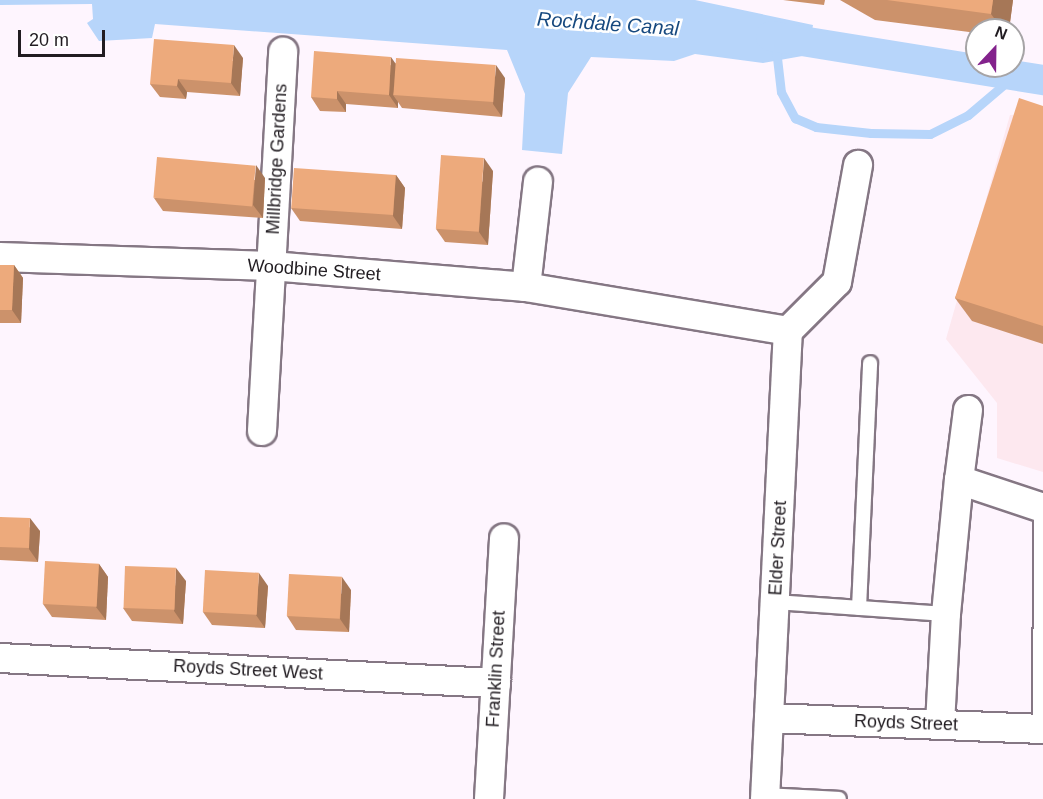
<!DOCTYPE html>
<html>
<head>
<meta charset="utf-8">
<style>
	body { margin:0 }
	#map { position:relative; width:1043px; height:799px; overflow:hidden; background:#fef5fe; font-family:Arial,sans-serif }
	div>[style] { position:absolute }
	.industrial>* { inset:0; background:#fde8ef }
	.water>* { inset:0; background:#b7d5fa }
	.stream>* { height:9px; margin:-4.5px; padding:0 4.5px; transform-origin:4.5px; border-radius:4.5px; background:#b7d5fa }
	.canal>* { height:30px; margin:-15px; padding:0 15px; transform-origin:15px; border-radius:15px; background:#b7d5fa }
	.roads { filter:drop-shadow(2px 0 #857784) drop-shadow(-2px 0 #857784) drop-shadow(0 2px #857784) drop-shadow(0 -2px #857784) }
	.lane>* { height:14px; margin:-7px; padding:0 7px; transform-origin:7px; border-radius:7px; background:#fff }
	.street>* { height:28px; margin:-14px; padding:0 14px; transform-origin:14px; border-radius:14px; background:#fff }
	.wall>* { inset:0; background:#cc926b }
	.shaded-wall>* { inset:0; background:#a67757 }
	.building>* { inset:0; background:#edaa7c; transform-origin:0 0 }
	span { translate:-50% -50%; white-space:nowrap; text-align:center; line-height:1.15; -webkit-text-stroke:5px #fff; paint-order:stroke }
	.street-label { font-size:18px; color:#211c21 }
	.water-label { font-size:20px; color:#17497f; font-style:italic }
	.north { position:absolute; left:965px; top:18px; width:60px; height:60px; box-sizing:border-box; background:#fff; border:2px solid #a6a4a6; border-radius:50%; rotate:22deg; font-size:16px; font-weight:700; line-height:24px; text-align:center; color:#211c21 }
	.north::after { content:''; display:block; margin:auto; width:21px; height:27px; background:#83228c; clip-path:polygon(50% 0,100% 100%,50% 72%,0 100%) }
	.scale { position:absolute; left:18px; top:30px; width:87px; height:27px; box-sizing:border-box; border:3px solid #211c21; border-top:0; padding-left:8px; font-size:18px; line-height:21px; white-space:nowrap; color:#211c21; -webkit-text-stroke:4px #fff; paint-order:stroke }
</style>
</head>
<body>
<div id="map">
	<div class="industrial">
		<i style="clip-path:polygon(1043px 113px,1043px 472px,997px 458px,997px 403px,946px 339px,1010px 115px)"></i>
	</div>
	<div class="water">
		<i style="clip-path:polygon(0 0,695px 0,813px 25px,808px 55px,763px 63px,695px 54px,674px 61px,591px 57px,568px 93px,562px 154px,522px 150px,525px 94px,507px 50px,155px 24px,152px 38px,99px 41px,87px 23px,93px 19px,92px 4px,0 5px)"></i>
	</div>
	<div class="stream">
		<i style="left:776px;top:49px;width:43px;rotate:83.4deg"></i>
		<i style="left:781px;top:92px;width:30px;rotate:62deg"></i>
		<i style="left:795px;top:118px;width:23px;rotate:23deg"></i>
		<i style="left:816px;top:127px;width:55px;rotate:6.2deg"></i>
		<i style="left:871px;top:133px;width:59px;rotate:1deg"></i>
		<i style="left:930px;top:134px;width:42px;rotate:-26.6deg"></i>
		<i style="left:968px;top:115px;width:60px;rotate:-40.3deg"></i>
	</div>
	<div class="canal">
		<i style="left:771px;top:36px;width:276px;rotate:9.2deg"></i>
	</div>
	<div class="roads">
		<div class="lane">
			<i style="left:775px;top:602px;width:171px;rotate:4deg"></i>
			<i style="left:859px;top:608px;width:245px;rotate:-87.4deg"></i>
			<i style="left:1040px;top:728px;width:221px;rotate:-89.7deg"></i>
			<i style="left:766px;top:795px;width:73px;rotate:3.1deg"></i>
		</div>
		<div class="street">
			<i style="left:0;top:257px;width:271px;rotate:1.9deg"></i>
			<i style="left:271px;top:266px;width:256px;rotate:4.7deg"></i>
			<i style="left:526px;top:287px;width:266px;rotate:9.5deg"></i>
			<i style="left:526px;top:287px;width:106px;rotate:-83.5deg"></i>
			<i style="left:968px;top:410px;width:71px;rotate:97.3deg"></i>
			<i style="left:959px;top:480px;width:89px;rotate:18.4deg"></i>
			<i style="left:262px;top:431px;width:380px;rotate:-86.8deg"></i>
			<i style="left:0;top:658px;width:497px;rotate:2.9deg"></i>
			<i style="left:769px;top:718px;width:274px;rotate:2.3deg"></i>
			<i style="left:940px;top:724px;width:110px;rotate:-86.9deg"></i>
			<i style="left:946px;top:614px;width:135px;rotate:-84.5deg"></i>
			<i style="left:489px;top:799px;width:261px;rotate:-86.7deg"></i>
			<i style="left:765px;top:799px;width:469px;rotate:-87.2deg"></i>
			<i style="left:788px;top:331px;width:69px;rotate:-45deg"></i>
			<i style="left:837px;top:282px;width:119px;rotate:-79.8deg"></i>
		</div>
	</div>
	<div class="wall">
		<i style="clip-path:polygon(783px 0,825px 0,824px 5px)"></i>
		<i style="clip-path:polygon(840px 0,1013px 0,1009px 30px,977px 30px,977px 33px,875px 20px)"></i>
		<i style="clip-path:polygon(243px 58px,240px 96px,187px 92px,186px 99px,160px 97px,150px 84px)"></i>
		<i style="clip-path:polygon(396px 63px,505px 78px,502px 117px,402px 108px,398px 102px,398px 108px,346px 104px,346px 112px,320px 111px,311px 97px)"></i>
		<i style="clip-path:polygon(1043px 106px,1043px 344px,972px 321px,955px 298px)"></i>
		<i style="clip-path:polygon(493px 171px,488px 245px,445px 242px,436px 229px)"></i>
		<i style="clip-path:polygon(396px 175px,405px 188px,402px 229px,300px 221px,291px 208px)"></i>
		<i style="clip-path:polygon(265px 178px,263px 218px,163px 211px,154px 198px)"></i>
		<i style="clip-path:polygon(0 265px,14px 265px,23px 278px,21px 323px,0 323px)"></i>
		<i style="clip-path:polygon(0 517px,40px 531px,38px 562px,0 560px)"></i>
		<i style="clip-path:polygon(99px 564px,108px 577px,106px 620px,52px 617px,43px 604px)"></i>
		<i style="clip-path:polygon(186px 581px,183px 624px,132px 621px,123px 608px)"></i>
		<i style="clip-path:polygon(268px 586px,265px 628px,212px 625px,203px 612px)"></i>
		<i style="clip-path:polygon(351px 590px,349px 632px,296px 630px,287px 616px)"></i>
	</div>
	<div class="shaded-wall">
		<i style="clip-path:polygon(993px 0,1013px 0,1009px 30px,1003px 30px,991px 14px)"></i>
		<i style="clip-path:polygon(234px 45px,243px 58px,240px 96px,231px 83px)"></i>
		<i style="clip-path:polygon(391px 57px,400px 70px,393px 95px,398px 102px,398px 108px,389px 95px)"></i>
		<i style="clip-path:polygon(496px 65px,505px 78px,502px 117px,493px 104px)"></i>
		<i style="clip-path:polygon(178px 79px,187px 92px,186px 99px,177px 86px)"></i>
		<i style="clip-path:polygon(337px 91px,346px 104px,346px 112px,337px 99px)"></i>
		<i style="clip-path:polygon(484px 158px,493px 171px,488px 245px,479px 232px)"></i>
		<i style="clip-path:polygon(256px 165px,265px 178px,263px 218px,253px 205px)"></i>
		<i style="clip-path:polygon(396px 175px,405px 188px,402px 229px,393px 216px)"></i>
		<i style="clip-path:polygon(14px 265px,23px 278px,21px 323px,12px 310px)"></i>
		<i style="clip-path:polygon(30px 518px,40px 531px,38px 562px,29px 549px)"></i>
		<i style="clip-path:polygon(99px 564px,108px 577px,106px 620px,96px 607px)"></i>
		<i style="clip-path:polygon(176px 568px,186px 581px,183px 624px,174px 611px)"></i>
		<i style="clip-path:polygon(259px 573px,268px 586px,265px 628px,256px 615px)"></i>
		<i style="clip-path:polygon(342px 577px,351px 590px,349px 632px,340px 619px)"></i>
	</div>
	<div class="building">
		<i style="clip-path:polygon(887px 0,993px 0,991px 14px)"></i>
		<i style="clip-path:polygon(154px 39px,234px 45px,231px 83px,178px 79px,177px 86px,150px 84px)"></i>
		<i style="clip-path:polygon(314px 51px,391px 57px,389px 95px,337px 91px,337px 99px,311px 97px)"></i>
		<i style="left:396px;top:58px;width:100px;height:37px;rotate:4deg"></i>
		<i style="clip-path:polygon(1019px 98px,1043px 106px,1043px 326px,955px 298px)"></i>
		<i style="left:441px;top:155px;width:43px;height:74px;rotate:4deg"></i>
		<i style="left:157px;top:157px;width:99px;height:41px;rotate:5deg"></i>
		<i style="left:294px;top:168px;width:102px;height:40px;rotate:4deg"></i>
		<i style="clip-path:polygon(0 265px,14px 265px,12px 310px,0 310px)"></i>
		<i style="left:0;top:517px;width:30px;height:30px;rotate:2deg"></i>
		<i style="left:45px;top:561px;width:54px;height:43px;rotate:3deg"></i>
		<i style="left:125px;top:566px;width:51px;height:42px;rotate:2deg"></i>
		<i style="left:205px;top:570px;width:54px;height:42px;rotate:3deg"></i>
		<i style="left:289px;top:574px;width:53px;height:42px;rotate:3deg"></i>
	</div>
	<div class="street-label">
		<span style="left:277px;top:159px;rotate:-87deg">Millbridge Gardens</span>
		<span style="left:314px;top:270px;rotate:4deg">Woodbine Street</span>
		<span style="left:778px;top:548px;rotate:-87deg">Elder Street</span>
		<span style="left:496px;top:669px;rotate:-87deg">Franklin Street</span>
		<span style="left:248px;top:670px;rotate:3deg">Royds Street West</span>
		<span style="left:906px;top:723px;rotate:2deg">Royds Street</span>
	</div>
	<div class="water-label">
		<span style="left:608px;top:24px;rotate:4deg">Rochdale Canal</span>
	</div>
	<div class="north">N</div>
	<div class="scale">20 m</div>
</div>
</body>
</html>
